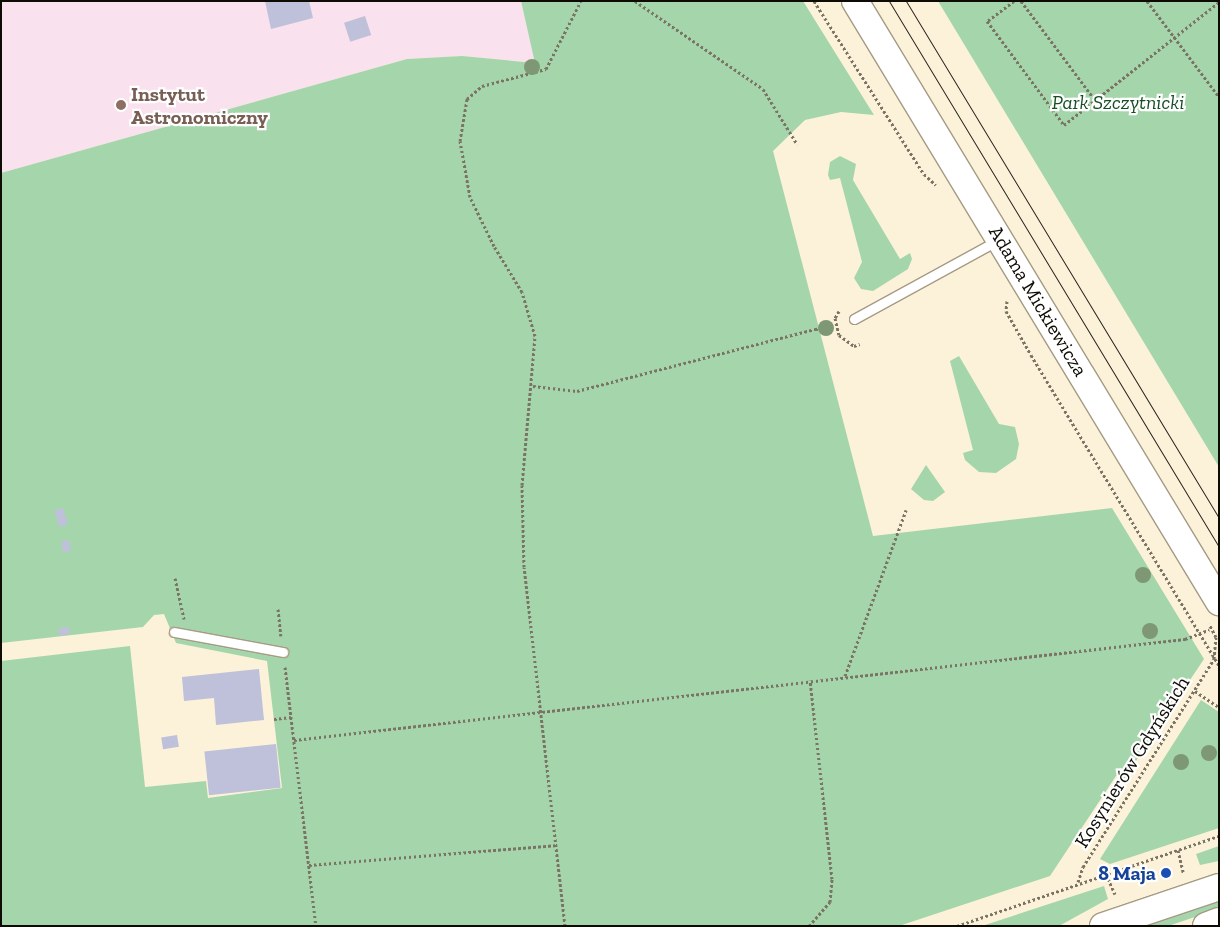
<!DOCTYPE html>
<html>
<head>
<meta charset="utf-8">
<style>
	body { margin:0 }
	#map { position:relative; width:1220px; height:927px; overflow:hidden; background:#fcf2d9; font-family:"Zilla Slab",serif }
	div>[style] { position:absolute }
	.education>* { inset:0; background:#f9e1ed }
	.green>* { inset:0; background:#a5d6ab }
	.building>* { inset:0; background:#bfc0d9; transform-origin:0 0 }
	.path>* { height:3px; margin-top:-1.5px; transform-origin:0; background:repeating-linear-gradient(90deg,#7a7465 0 2.5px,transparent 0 5px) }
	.roads { filter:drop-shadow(1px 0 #a59b84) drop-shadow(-1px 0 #a59b84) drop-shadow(0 1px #a59b84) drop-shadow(0 -1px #a59b84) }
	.service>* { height:9px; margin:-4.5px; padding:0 4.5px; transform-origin:4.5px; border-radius:4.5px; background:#fff }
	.secondary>* { height:26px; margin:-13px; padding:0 13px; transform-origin:13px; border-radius:13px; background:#fff }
	.tram>* { height:1px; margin:-0.5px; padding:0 0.5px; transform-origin:0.5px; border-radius:0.5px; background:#2a261d }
	.trees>* { width:16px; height:16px; margin:-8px; border-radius:50%; background:#7e9875 }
	.dots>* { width:14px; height:14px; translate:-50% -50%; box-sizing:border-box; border:2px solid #fff; border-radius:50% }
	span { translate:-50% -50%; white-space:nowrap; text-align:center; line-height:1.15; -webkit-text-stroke:4.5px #fff; paint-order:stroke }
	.education-label { font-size:20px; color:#785e54; font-weight:700 }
	.left { translate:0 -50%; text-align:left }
	.park-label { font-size:20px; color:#174e24; font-style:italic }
	.street-label { font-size:20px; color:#0e0b04 }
	.transit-label { font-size:20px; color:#164399; font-weight:700 }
	.right { translate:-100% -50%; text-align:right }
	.frame { position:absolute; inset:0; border:2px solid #0e0b04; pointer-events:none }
</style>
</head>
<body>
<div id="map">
	<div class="education">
		<i style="clip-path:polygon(1px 1px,521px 1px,536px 63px,462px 56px,407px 59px,1px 173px)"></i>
	</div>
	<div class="green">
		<i style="clip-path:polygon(521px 1px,803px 1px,874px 115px,841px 112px,805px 120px,773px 151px,873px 536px,1112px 508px,1204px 659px,1124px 779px,1116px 776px,1050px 876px,899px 926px,1px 926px,1px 661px,130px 646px,145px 787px,206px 781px,208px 798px,282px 788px,267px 661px,176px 643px,164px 614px,154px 615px,143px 627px,1px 643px,1px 173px,407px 59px,462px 56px,535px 63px)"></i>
		<i style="clip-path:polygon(938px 1px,1219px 1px,1219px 467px)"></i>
		<i style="clip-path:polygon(840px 156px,856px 164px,853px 180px,900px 259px,910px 253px,912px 259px,908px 269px,873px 291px,861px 289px,854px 278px,862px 262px,840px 178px,830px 180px,828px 175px,830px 162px)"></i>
		<i style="clip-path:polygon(959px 356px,999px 424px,1015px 427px,1019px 444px,1016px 459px,996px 473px,979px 472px,965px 460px,963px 453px,973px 450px,950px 361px)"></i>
		<i style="clip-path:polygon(926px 465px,945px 492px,933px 501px,924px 500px,911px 489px)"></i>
		<i style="clip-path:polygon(1201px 700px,1219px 712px,1219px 828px,1110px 864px,1100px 859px)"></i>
		<i style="clip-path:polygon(1219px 846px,1219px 861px,1200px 865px,1196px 854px)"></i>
		<i style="clip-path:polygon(1104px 886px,1108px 899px,1059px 926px,982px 926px)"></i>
		<i style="clip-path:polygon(1219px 901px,1219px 909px,1168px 926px,1144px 926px)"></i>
	</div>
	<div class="building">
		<i style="clip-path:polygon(265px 1px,309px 1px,313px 18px,271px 29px)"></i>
		<i style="left:365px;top:16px;width:20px;height:22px;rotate:72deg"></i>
		<i style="left:63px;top:508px;width:17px;height:9px;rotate:73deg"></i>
		<i style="left:69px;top:540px;width:11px;height:8px;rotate:80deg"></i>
		<i style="left:69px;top:627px;width:7px;height:11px;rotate:82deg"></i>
		<i style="clip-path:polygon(259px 669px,264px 720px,216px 725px,214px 698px,184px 701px,182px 677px)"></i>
		<i style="left:177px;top:735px;width:12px;height:16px;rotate:81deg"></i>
		<i style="left:276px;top:744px;width:44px;height:72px;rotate:84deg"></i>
	</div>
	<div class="path">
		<i style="left:635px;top:1px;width:155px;rotate:34.5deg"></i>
		<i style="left:763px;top:89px;width:65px;rotate:58.3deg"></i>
		<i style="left:814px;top:1px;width:205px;rotate:57.6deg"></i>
		<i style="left:924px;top:174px;width:16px;rotate:43deg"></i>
		<i style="left:1014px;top:1px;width:34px;rotate:143deg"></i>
		<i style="left:987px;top:21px;width:129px;rotate:53.5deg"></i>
		<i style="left:1064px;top:125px;width:198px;rotate:-38.4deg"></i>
		<i style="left:1021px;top:1px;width:124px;rotate:53.2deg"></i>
		<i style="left:1147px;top:1px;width:120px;rotate:53.1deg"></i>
		<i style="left:1007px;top:301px;width:10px;rotate:96deg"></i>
		<i style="left:1006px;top:311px;width:51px;rotate:60.4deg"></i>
		<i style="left:1031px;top:355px;width:363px;rotate:58.8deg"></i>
		<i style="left:839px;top:311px;width:8px;rotate:120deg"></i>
		<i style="left:835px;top:318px;width:17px;rotate:77deg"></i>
		<i style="left:839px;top:335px;width:19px;rotate:36deg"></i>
		<i style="left:854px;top:346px;width:6px;rotate:-18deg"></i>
		<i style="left:533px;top:386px;width:44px;rotate:6.5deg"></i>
		<i style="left:577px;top:391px;width:246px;rotate:-14.6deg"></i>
		<i style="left:815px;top:329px;width:20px;rotate:-6deg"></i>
		<i style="left:175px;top:578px;width:42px;rotate:77.6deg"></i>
		<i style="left:278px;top:609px;width:27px;rotate:84deg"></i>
		<i style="left:285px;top:667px;width:261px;rotate:83.2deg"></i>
		<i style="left:845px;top:676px;width:177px;rotate:-69.8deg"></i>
		<i style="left:1195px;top:691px;width:29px;rotate:34deg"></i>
		<i style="left:274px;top:719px;width:17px;rotate:-7deg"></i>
		<i style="left:294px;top:740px;width:897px;rotate:-6.47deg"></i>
		<i style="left:1185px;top:639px;width:26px;rotate:-21deg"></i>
		<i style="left:1178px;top:850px;width:23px;rotate:77deg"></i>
		<i style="left:309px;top:865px;width:247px;rotate:-4.6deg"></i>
		<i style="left:1106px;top:874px;width:22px;rotate:66deg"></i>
		<i style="left:1078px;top:882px;width:16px;rotate:-72deg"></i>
		<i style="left:1083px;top:867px;width:246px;rotate:-57.8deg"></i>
		<i style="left:1214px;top:659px;width:22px;rotate:-85deg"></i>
		<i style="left:1216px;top:637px;width:15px;rotate:-118deg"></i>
		<i style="left:565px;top:926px;width:361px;rotate:-96.5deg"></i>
		<i style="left:524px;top:567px;width:82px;rotate:-91.4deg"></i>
		<i style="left:522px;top:485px;width:150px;rotate:-85deg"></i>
		<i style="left:535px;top:336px;width:46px;rotate:-106.5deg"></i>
		<i style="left:522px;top:292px;width:54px;rotate:-121.3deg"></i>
		<i style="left:494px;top:246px;width:55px;rotate:-116.1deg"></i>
		<i style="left:470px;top:197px;width:57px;rotate:-100.1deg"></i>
		<i style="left:460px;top:141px;width:43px;rotate:-80.5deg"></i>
		<i style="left:467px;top:99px;width:20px;rotate:-41deg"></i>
		<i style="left:482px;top:86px;width:66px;rotate:-14.9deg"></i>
		<i style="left:546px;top:69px;width:76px;rotate:-62.8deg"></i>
		<i style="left:809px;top:926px;width:32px;rotate:-49deg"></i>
		<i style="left:830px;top:902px;width:23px;rotate:-85deg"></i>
		<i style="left:832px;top:879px;width:200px;rotate:-96.3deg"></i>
		<i style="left:957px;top:926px;width:277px;rotate:-19deg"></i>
	</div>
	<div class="roads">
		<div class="service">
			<i style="left:854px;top:319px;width:164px;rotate:-28.7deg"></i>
			<i style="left:174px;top:632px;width:111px;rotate:10.4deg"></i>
		</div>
		<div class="secondary">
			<i style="left:855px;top:1px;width:703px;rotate:58.8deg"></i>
			<i style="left:1103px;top:926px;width:122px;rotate:-18.6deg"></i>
			<i style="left:1206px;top:926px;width:14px;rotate:-21deg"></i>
		</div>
	</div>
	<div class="tram">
		<i style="left:889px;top:1px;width:638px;rotate:58.85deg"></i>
		<i style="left:906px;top:1px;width:604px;rotate:58.81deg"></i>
	</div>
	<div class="trees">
		<i style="left:532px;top:67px"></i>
		<i style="left:826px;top:328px"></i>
		<i style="left:1143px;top:575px"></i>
		<i style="left:1150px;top:631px"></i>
		<i style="left:1209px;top:753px"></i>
		<i style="left:1181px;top:762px"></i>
	</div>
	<div class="dots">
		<i style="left:121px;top:105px;background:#8d6e63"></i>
		<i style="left:1166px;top:873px;background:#1a4fb4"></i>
	</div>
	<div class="education-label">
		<span class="left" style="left:131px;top:106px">Instytut<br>Astronomiczny</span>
	</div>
	<div class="park-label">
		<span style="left:1118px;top:102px">Park Szczytnicki</span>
	</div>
	<div class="street-label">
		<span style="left:1038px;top:301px;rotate:59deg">Adama Mickiewicza</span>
		<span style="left:1132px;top:762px;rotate:-58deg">Kosynierów Gdyńskich</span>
	</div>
	<div class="transit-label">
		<span class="right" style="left:1156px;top:873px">8 Maja</span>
	</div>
	<div class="frame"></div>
</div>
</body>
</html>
